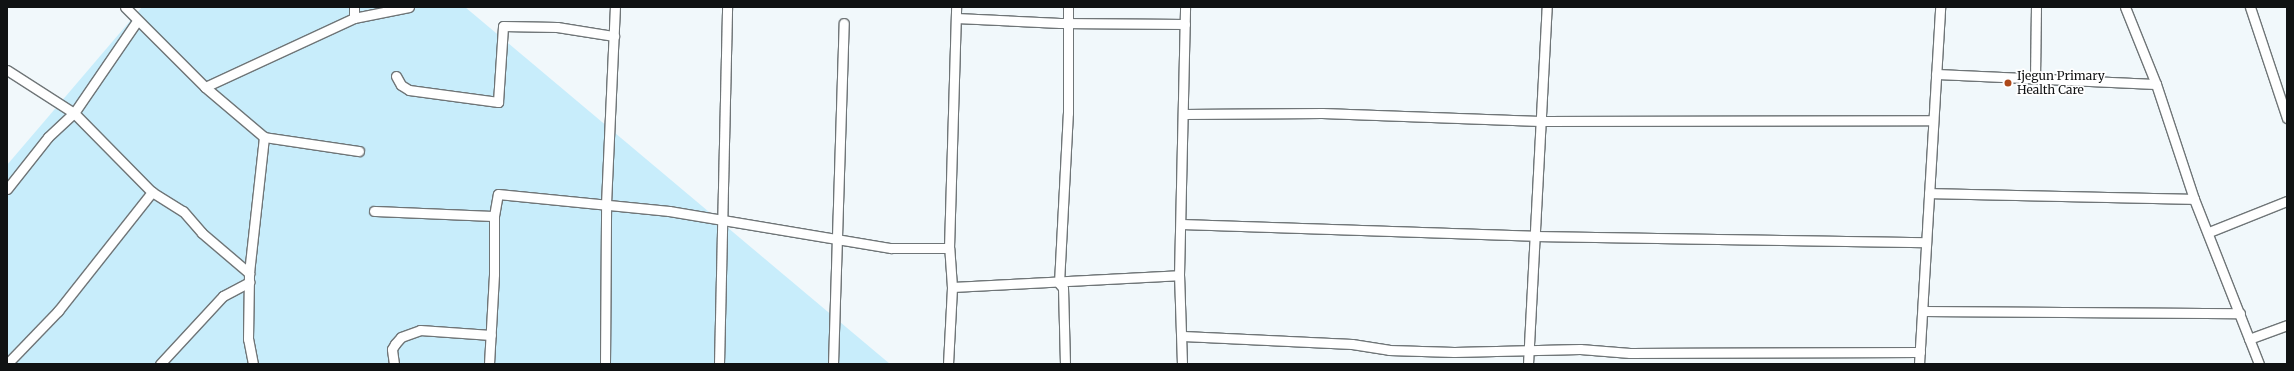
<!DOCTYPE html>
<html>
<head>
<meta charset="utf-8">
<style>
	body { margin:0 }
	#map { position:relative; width:2294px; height:371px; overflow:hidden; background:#f1f8fb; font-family:Merriweather,serif }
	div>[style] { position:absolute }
	.green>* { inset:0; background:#c8edfb }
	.roads { filter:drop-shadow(1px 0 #6f7577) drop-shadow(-1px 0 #6f7577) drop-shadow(0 1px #6f7577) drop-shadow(0 -1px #6f7577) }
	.street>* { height:9px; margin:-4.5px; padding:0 4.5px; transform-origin:4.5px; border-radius:4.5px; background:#fff }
	.dots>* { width:11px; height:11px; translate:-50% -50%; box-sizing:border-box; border:2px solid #fff; border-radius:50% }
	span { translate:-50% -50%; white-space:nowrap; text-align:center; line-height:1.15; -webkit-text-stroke:3.5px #fff; paint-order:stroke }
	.poi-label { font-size:12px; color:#101213 }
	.left { translate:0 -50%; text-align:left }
	.frame { position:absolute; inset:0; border:8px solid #101213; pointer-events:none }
</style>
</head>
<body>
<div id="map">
	<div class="green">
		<i style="clip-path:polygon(142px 7px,465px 7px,890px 364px,7px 364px,7px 165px)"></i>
	</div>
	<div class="roads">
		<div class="street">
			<i style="left:125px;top:7px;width:113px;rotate:45deg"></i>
			<i style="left:205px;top:87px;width:77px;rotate:40.3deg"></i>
			<i style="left:264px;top:137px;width:96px;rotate:8.4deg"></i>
			<i style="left:354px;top:7px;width:11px;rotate:90deg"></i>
			<i style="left:2125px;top:7px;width:83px;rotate:68.1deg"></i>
			<i style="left:2156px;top:84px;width:121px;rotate:71.7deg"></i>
			<i style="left:2194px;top:199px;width:177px;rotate:68.5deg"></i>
			<i style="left:2250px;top:7px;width:117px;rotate:71.6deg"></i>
			<i style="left:956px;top:18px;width:104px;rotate:2.8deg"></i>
			<i style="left:1060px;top:23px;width:125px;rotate:0.5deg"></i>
			<i style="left:7px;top:70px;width:80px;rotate:32.7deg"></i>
			<i style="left:74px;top:113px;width:111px;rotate:45.4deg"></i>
			<i style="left:152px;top:192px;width:36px;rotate:32deg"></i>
			<i style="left:183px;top:211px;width:29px;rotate:49deg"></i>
			<i style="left:202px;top:233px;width:62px;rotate:40.4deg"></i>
			<i style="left:1936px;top:74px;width:220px;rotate:2.6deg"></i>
			<i style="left:396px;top:76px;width:10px;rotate:61deg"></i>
			<i style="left:401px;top:85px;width:9px;rotate:32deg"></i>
			<i style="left:409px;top:90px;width:90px;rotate:7.7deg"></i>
			<i style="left:498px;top:102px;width:76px;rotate:-86.2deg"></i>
			<i style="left:503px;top:26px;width:54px;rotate:1.1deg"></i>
			<i style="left:557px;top:27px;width:58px;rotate:9deg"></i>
			<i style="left:2035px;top:78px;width:71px;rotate:-89.2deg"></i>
			<i style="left:205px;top:87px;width:164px;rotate:-24.8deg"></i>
			<i style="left:354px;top:18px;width:56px;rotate:-11.3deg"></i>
			<i style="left:1184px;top:114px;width:138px;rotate:-0.4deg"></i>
			<i style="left:1322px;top:113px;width:218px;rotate:2.1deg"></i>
			<i style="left:1540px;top:121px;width:393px;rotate:-0.1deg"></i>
			<i style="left:7px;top:189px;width:66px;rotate:-51.7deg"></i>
			<i style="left:48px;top:137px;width:35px;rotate:-43deg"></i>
			<i style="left:74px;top:113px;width:112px;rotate:-55.6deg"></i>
			<i style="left:1929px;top:193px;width:265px;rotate:1.3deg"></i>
			<i style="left:374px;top:211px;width:120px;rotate:2.4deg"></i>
			<i style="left:1181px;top:224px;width:353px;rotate:1.9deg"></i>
			<i style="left:1534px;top:236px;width:392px;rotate:0.9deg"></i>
			<i style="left:2209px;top:232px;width:84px;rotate:-21.7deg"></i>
			<i style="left:952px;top:287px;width:227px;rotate:-3deg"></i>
			<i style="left:1923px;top:311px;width:317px;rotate:0.4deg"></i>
			<i style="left:1183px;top:336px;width:169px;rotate:2.7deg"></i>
			<i style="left:1352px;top:344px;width:37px;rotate:9deg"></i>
			<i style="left:1389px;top:350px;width:65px;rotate:1.8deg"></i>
			<i style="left:1454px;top:352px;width:126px;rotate:-1.4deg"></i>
			<i style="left:1580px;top:349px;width:50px;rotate:4.6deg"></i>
			<i style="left:1630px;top:353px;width:290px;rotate:-0.2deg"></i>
			<i style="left:2249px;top:339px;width:40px;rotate:-20.2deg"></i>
			<i style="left:7px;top:364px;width:74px;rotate:-46.1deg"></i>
			<i style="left:58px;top:311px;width:152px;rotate:-51.7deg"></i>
			<i style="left:160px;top:364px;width:93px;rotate:-47.2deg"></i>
			<i style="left:223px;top:296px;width:30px;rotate:-28deg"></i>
			<i style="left:253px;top:364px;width:25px;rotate:-101deg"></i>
			<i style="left:248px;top:339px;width:66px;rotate:-89.1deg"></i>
			<i style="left:249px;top:273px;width:137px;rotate:-83.7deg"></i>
			<i style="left:394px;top:364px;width:15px;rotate:-98deg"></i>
			<i style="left:392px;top:349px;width:6px;rotate:-59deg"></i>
			<i style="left:395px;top:344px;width:9px;rotate:-49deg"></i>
			<i style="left:401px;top:337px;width:20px;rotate:-20deg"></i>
			<i style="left:420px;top:330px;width:71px;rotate:4deg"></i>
			<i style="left:489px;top:364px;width:90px;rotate:-86.8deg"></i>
			<i style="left:494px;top:274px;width:58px;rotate:-90deg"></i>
			<i style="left:494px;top:216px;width:22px;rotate:-80deg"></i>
			<i style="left:498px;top:194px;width:172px;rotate:5.7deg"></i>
			<i style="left:669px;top:211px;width:225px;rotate:9.5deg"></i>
			<i style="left:891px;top:248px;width:58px"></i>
			<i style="left:605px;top:364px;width:160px;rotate:-89.6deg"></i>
			<i style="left:606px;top:204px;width:197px;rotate:-87.4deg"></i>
			<i style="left:719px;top:364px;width:357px;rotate:-88.7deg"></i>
			<i style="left:833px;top:364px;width:341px;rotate:-88.2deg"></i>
			<i style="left:948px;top:364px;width:77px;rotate:-87deg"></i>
			<i style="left:952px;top:287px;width:39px;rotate:-94deg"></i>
			<i style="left:949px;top:248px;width:241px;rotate:-88.3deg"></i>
			<i style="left:1065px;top:364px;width:76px;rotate:-91.5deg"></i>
			<i style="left:1063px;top:288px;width:6px;rotate:-129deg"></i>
			<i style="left:1059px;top:283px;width:170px;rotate:-87deg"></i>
			<i style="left:1068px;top:113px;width:106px;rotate:-90deg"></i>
			<i style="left:1182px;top:364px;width:89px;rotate:-91.9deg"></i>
			<i style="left:1179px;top:275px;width:268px;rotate:-88.7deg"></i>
			<i style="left:1528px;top:364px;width:358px;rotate:-87deg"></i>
			<i style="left:1919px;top:364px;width:358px;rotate:-86.6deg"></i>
		</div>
	</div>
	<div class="dots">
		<i style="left:2008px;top:83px;background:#ae491a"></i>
	</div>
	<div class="poi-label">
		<span class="left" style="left:2017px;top:83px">Ijegun Primary<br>Health Care</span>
	</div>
	<div class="frame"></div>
</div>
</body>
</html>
